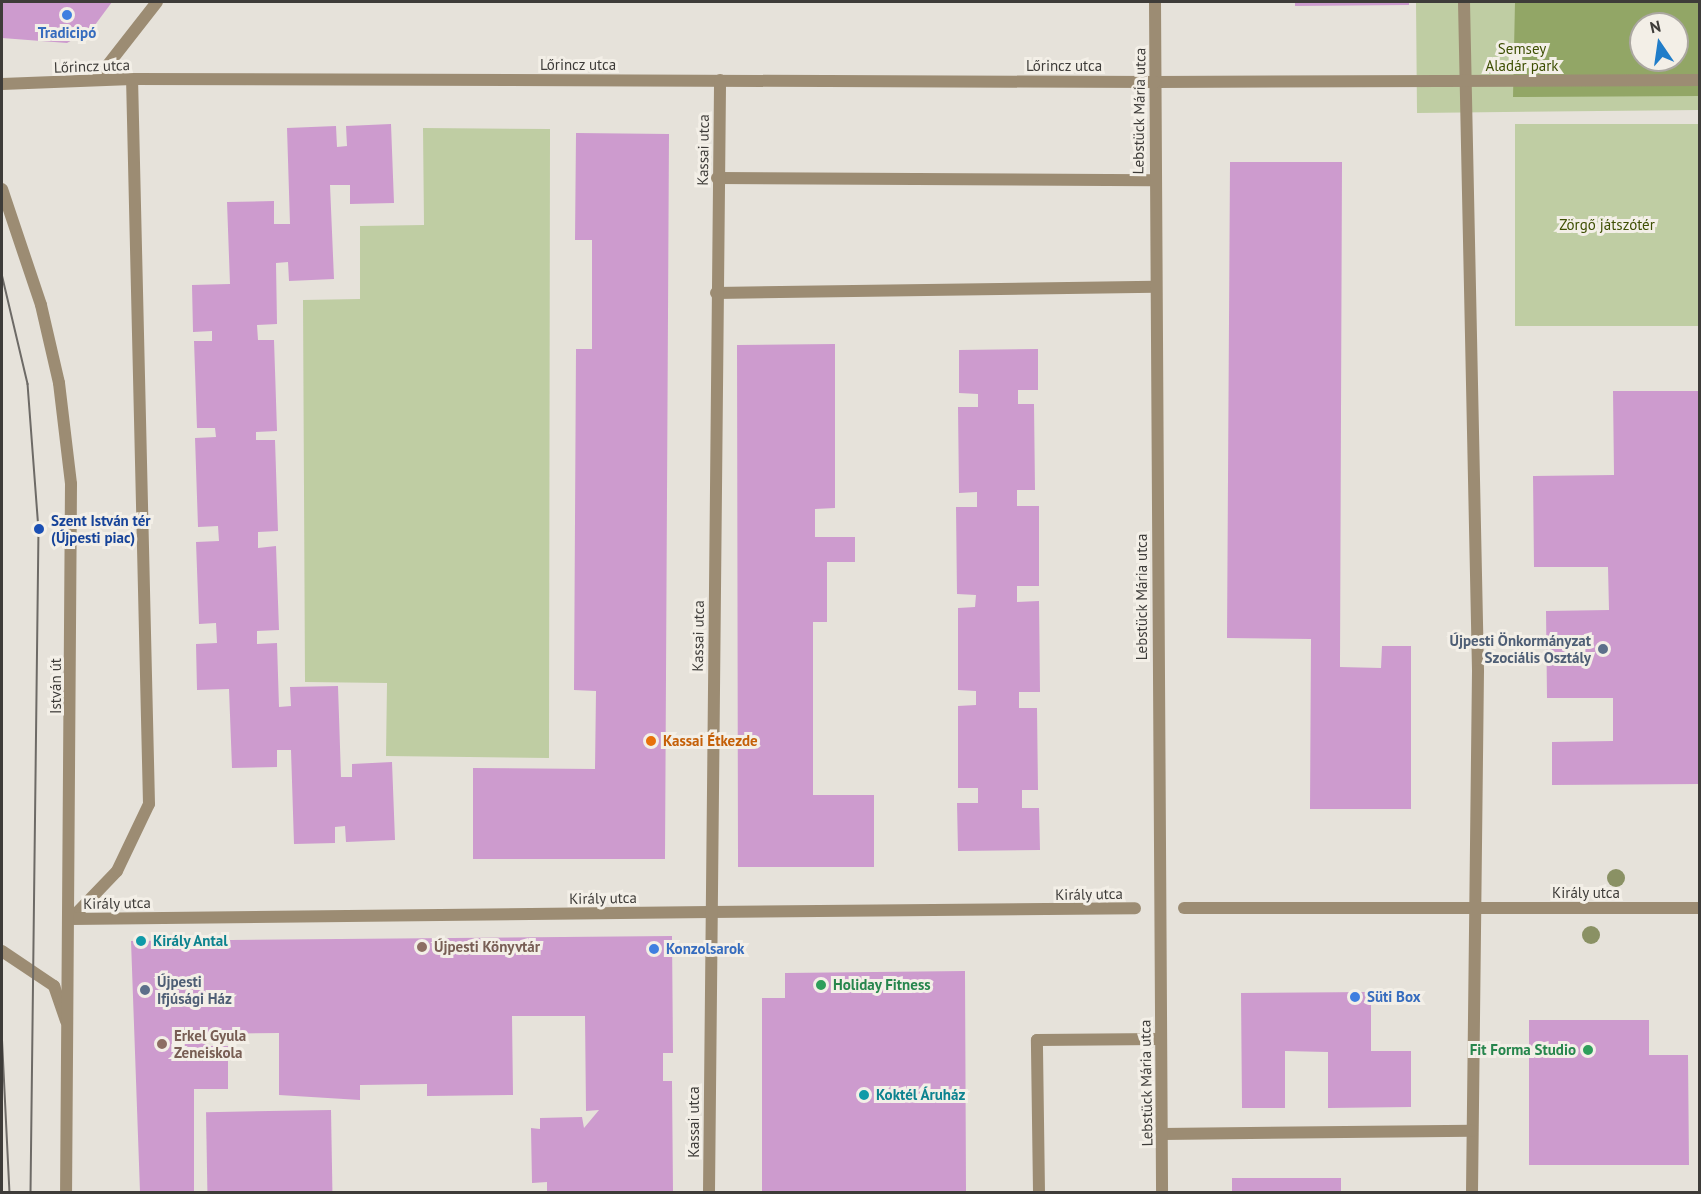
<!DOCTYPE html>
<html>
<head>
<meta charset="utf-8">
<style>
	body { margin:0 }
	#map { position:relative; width:1701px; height:1194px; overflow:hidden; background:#e6e2da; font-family:"PT Sans",sans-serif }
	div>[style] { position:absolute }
	.green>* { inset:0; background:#bfcda3; transform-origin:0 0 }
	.forest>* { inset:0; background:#92a666 }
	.building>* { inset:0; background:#cd9bce; transform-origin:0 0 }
	.service>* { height:12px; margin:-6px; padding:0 6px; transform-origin:6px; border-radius:6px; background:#9c8c73 }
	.pedestrian>* { height:12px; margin:-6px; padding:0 6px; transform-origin:6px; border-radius:6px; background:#9c8c73 }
	.minor>* { height:12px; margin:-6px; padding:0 6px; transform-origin:6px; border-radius:6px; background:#9c8c73 }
	.tertiary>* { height:12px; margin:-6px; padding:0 6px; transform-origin:6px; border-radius:6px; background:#9c8c73 }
	.tram>* { height:1.5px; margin:-0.75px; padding:0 0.75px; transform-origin:0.75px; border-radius:0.75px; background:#6d6a66 }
	.trees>* { width:18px; height:18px; margin:-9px; border-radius:50%; background:#8a9164 }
	.dots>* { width:16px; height:16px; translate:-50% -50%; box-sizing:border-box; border:3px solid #f3efe7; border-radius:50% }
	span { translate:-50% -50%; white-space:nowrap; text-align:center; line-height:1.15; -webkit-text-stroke:6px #f3efe7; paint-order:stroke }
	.shop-label { font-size:15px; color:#366cbe; font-weight:700 }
	.left { translate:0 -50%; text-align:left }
	.park-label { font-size:15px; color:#3e4f03 }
	.street-label { font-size:15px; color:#3e3c39 }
	.transit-label { font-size:15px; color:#164399; font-weight:700 }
	.service-label { font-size:15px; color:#4e5e75; font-weight:700 }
	.right { translate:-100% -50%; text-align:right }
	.food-label { font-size:15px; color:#c56008; font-weight:700 }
	.culture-label { font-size:15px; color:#0d838f; font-weight:700 }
	.education-label { font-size:15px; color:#785e54; font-weight:700 }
	.leisure-label { font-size:15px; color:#27864d; font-weight:700 }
	.frame { position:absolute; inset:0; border:3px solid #3e3c39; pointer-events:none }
	.north { position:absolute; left:1629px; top:12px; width:60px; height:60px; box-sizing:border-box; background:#f3efe7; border:2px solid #aba7a1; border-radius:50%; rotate:347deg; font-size:16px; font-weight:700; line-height:24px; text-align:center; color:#3e3c39 }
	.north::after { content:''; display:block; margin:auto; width:21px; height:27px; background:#207dc9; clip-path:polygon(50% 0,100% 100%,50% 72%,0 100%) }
</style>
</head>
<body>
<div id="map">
	<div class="green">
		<i style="clip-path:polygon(evenodd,1416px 2px,1699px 2px,1699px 110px,1417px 113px,1416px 2px,1641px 24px,1677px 24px,1677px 60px,1641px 60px,1641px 24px)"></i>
		<i style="left:1699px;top:124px;width:202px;height:184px;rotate:90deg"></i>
		<i style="clip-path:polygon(423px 128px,550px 129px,549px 758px,386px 756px,387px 683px,305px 682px,303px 300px,360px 299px,360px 226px,424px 225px)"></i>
	</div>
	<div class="forest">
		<i style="clip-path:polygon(evenodd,1515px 2px,1699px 2px,1699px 96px,1513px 97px,1515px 2px,1641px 24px,1677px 24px,1677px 60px,1641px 60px,1641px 24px)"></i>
	</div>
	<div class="building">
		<i style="clip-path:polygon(2px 2px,112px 2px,92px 29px,67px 43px,2px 38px)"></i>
		<i style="clip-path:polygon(1295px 2px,1409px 2px,1409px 5px,1295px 6px)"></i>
		<i style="clip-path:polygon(391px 124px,394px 203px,350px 204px,350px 185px,330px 185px,334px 279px,289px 281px,288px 262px,276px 263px,277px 324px,257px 325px,258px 340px,274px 340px,277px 431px,256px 432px,256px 440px,275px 440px,278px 531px,258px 532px,258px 548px,276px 546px,279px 630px,257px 631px,257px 644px,277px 643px,279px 707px,291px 706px,290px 687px,338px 686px,341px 777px,352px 777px,352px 764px,392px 762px,395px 840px,346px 842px,345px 826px,335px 827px,335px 843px,294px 844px,291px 750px,277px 750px,277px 767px,232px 768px,229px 689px,197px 690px,196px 644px,217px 643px,216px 623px,199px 624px,196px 542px,219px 541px,218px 526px,198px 527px,195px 438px,216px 437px,215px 428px,197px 428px,194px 341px,212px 341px,212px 331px,193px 332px,192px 285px,230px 284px,227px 202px,274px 201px,274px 224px,290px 224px,287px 128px,336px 126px,337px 147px,347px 146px,346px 126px)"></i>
		<i style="clip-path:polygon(576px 133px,669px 134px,665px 859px,473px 859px,473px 768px,595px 769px,596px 691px,574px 690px,576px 349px,592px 349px,592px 240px,575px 240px)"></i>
		<i style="clip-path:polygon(1230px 162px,1342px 162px,1340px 667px,1381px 668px,1382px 646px,1411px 646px,1411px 809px,1310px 809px,1311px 639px,1227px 638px)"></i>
		<i style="clip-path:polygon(835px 344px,835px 508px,815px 509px,815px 537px,855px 537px,855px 562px,827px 562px,827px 622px,813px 622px,813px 795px,874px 795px,874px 867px,738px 867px,737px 345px)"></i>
		<i style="clip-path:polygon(1038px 349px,1038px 390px,1018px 390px,1018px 404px,1034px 404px,1035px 490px,1017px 490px,1017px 506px,1039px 506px,1039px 586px,1017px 586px,1017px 602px,1039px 601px,1040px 692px,1019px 692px,1019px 708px,1037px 708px,1038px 790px,1022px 790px,1022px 808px,1039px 808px,1040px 850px,958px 851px,957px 803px,978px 803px,978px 788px,958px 788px,958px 706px,976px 705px,976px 691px,958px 690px,958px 608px,975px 607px,976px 595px,957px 594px,956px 507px,977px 507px,977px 492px,959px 493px,958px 407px,978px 407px,978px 394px,959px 393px,959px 350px)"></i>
		<i style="clip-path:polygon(1613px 391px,1700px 391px,1700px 784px,1552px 785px,1552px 742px,1613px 741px,1613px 698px,1547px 698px,1546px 611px,1609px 610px,1608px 567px,1534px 567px,1533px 476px,1614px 475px)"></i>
		<i style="clip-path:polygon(672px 936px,673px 1053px,663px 1053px,663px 1081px,672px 1081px,673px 1192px,547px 1192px,547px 1182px,532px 1183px,531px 1128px,540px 1129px,540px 1118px,582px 1117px,584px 1128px,599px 1110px,586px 1111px,585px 1016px,512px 1016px,513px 1095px,427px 1096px,427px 1084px,360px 1085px,360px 1100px,279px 1095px,279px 1033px,205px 1034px,206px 1046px,228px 1046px,228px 1089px,194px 1089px,194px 1192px,140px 1192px,131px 941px)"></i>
		<i style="clip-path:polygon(965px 971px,966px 1192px,762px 1192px,762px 998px,785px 998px,785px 973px)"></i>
		<i style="clip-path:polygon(1371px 992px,1371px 1051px,1411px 1051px,1411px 1107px,1328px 1108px,1328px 1052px,1285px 1051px,1285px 1108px,1242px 1108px,1241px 993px)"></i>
		<i style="clip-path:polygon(1529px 1020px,1649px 1020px,1649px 1055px,1688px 1055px,1689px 1165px,1529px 1165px)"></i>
		<i style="left:331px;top:1110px;width:82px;height:125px;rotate:89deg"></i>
		<i style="left:1232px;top:1178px;width:109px;height:14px"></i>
	</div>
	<div class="service">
		<i style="left:717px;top:178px;width:436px;rotate:0.3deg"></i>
		<i style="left:716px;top:293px;width:439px;rotate:-0.8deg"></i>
		<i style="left:71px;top:919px;width:66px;rotate:-46.2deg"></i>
		<i style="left:117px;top:871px;width:74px;rotate:-64.5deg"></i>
		<i style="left:149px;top:804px;width:725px;rotate:-91.34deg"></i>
		<i style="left:2px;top:951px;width:63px;rotate:33.9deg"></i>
		<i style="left:54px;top:986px;width:37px;rotate:71deg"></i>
		<i style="left:1039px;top:1192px;width:152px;rotate:-90.8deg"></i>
		<i style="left:1037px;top:1040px;width:123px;rotate:-0.5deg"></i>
	</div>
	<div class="pedestrian">
		<i style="left:1464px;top:2px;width:669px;rotate:88.8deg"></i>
		<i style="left:1478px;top:671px;width:521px;rotate:90.66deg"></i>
		<i style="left:1155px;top:82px;width:545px;rotate:-0.21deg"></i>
		<i style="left:1184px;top:908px;width:516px"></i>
		<i style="left:710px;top:912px;width:425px;rotate:-0.5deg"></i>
		<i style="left:1162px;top:1134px;width:310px;rotate:-0.6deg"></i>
	</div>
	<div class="minor">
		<i style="left:1155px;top:2px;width:1190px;rotate:89.66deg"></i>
		<i style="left:96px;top:80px;width:99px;rotate:-52deg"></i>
		<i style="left:2px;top:84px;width:130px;rotate:-2.2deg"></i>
		<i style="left:132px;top:79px;width:1023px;rotate:0.17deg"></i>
		<i style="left:71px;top:919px;width:639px;rotate:-0.63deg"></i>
		<i style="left:709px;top:1192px;width:1112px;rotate:-89.43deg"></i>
	</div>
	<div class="tertiary">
		<i style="left:2px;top:189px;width:122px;rotate:71.4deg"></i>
		<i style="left:41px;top:305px;width:80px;rotate:77deg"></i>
		<i style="left:59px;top:383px;width:102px;rotate:83.2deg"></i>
		<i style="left:71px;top:484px;width:708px;rotate:90.4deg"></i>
	</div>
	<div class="tram">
		<i style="left:2px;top:274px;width:113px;rotate:76.7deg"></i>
		<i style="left:28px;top:384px;width:145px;rotate:85.7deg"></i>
		<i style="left:39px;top:529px;width:663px;rotate:90.69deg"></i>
		<i style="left:2px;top:1030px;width:162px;rotate:87.2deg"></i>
	</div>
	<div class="trees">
		<i style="left:1616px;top:878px"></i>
		<i style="left:1591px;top:935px"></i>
	</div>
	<div class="dots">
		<i style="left:67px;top:15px;background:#3f7fe0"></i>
		<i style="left:39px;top:529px;background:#1a4fb4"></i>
		<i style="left:1603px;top:649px;background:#5c6f8a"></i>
		<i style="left:651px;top:741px;background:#e8710a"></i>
		<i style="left:141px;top:941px;background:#0f9aa8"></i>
		<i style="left:422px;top:947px;background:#8d6e63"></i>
		<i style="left:654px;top:949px;background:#3f7fe0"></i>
		<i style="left:821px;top:985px;background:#2e9e5b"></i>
		<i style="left:145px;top:990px;background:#5c6f8a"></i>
		<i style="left:1355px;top:997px;background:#3f7fe0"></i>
		<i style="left:162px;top:1044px;background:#8d6e63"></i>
		<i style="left:1588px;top:1050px;background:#2e9e5b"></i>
		<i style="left:864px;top:1095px;background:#0f9aa8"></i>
	</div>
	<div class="shop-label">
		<span style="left:67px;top:33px">Tradicipó</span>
		<span class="left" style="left:666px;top:949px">Konzolsarok</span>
		<span class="left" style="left:1367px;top:997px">Süti Box</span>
	</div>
	<div class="park-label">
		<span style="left:1522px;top:57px">Semsey<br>Aladár park</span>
		<span style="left:1607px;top:225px">Zörgő játszótér</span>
	</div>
	<div class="street-label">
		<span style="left:578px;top:65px">Lőrincz utca</span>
		<span style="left:92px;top:66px;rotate:-2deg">Lőrincz utca</span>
		<span style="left:1064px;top:66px">Lőrincz utca</span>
		<span style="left:1139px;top:111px;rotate:-89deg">Lebstück Mária utca</span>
		<span style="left:703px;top:150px;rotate:-89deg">Kassai utca</span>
		<span style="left:1142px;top:597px;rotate:-90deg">Lebstück Mária utca</span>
		<span style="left:698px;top:636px;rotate:-89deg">Kassai utca</span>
		<span style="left:56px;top:686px;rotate:-90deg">István út</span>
		<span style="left:1586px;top:893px">Király utca</span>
		<span style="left:1089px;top:894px;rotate:-1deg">Király utca</span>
		<span style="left:603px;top:898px;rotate:-1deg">Király utca</span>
		<span style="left:117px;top:903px;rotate:-1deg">Király utca</span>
		<span style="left:1146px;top:1083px;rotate:-91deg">Lebstück Mária utca</span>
		<span style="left:694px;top:1122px;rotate:-90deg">Kassai utca</span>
	</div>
	<div class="transit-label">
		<span class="left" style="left:51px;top:529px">Szent István tér<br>(Újpesti piac)</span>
	</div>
	<div class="service-label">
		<span class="right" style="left:1591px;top:649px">Újpesti Önkormányzat<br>Szociális Osztály</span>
		<span class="left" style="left:157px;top:990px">Újpesti<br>Ifjúsági Ház</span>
	</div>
	<div class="food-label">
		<span class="left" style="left:663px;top:741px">Kassai Étkezde</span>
	</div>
	<div class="culture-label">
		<span class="left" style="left:153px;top:941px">Király Antal</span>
		<span class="left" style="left:876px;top:1095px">Koktél Áruház</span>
	</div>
	<div class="education-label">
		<span class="left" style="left:434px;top:947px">Újpesti Könyvtár</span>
		<span class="left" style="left:174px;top:1044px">Erkel Gyula<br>Zeneiskola</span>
	</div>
	<div class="leisure-label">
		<span class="left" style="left:833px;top:985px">Holiday Fitness</span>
		<span class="right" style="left:1576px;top:1050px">Fit Forma Studio</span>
	</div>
	<div class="frame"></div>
	<div class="north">N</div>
</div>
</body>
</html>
